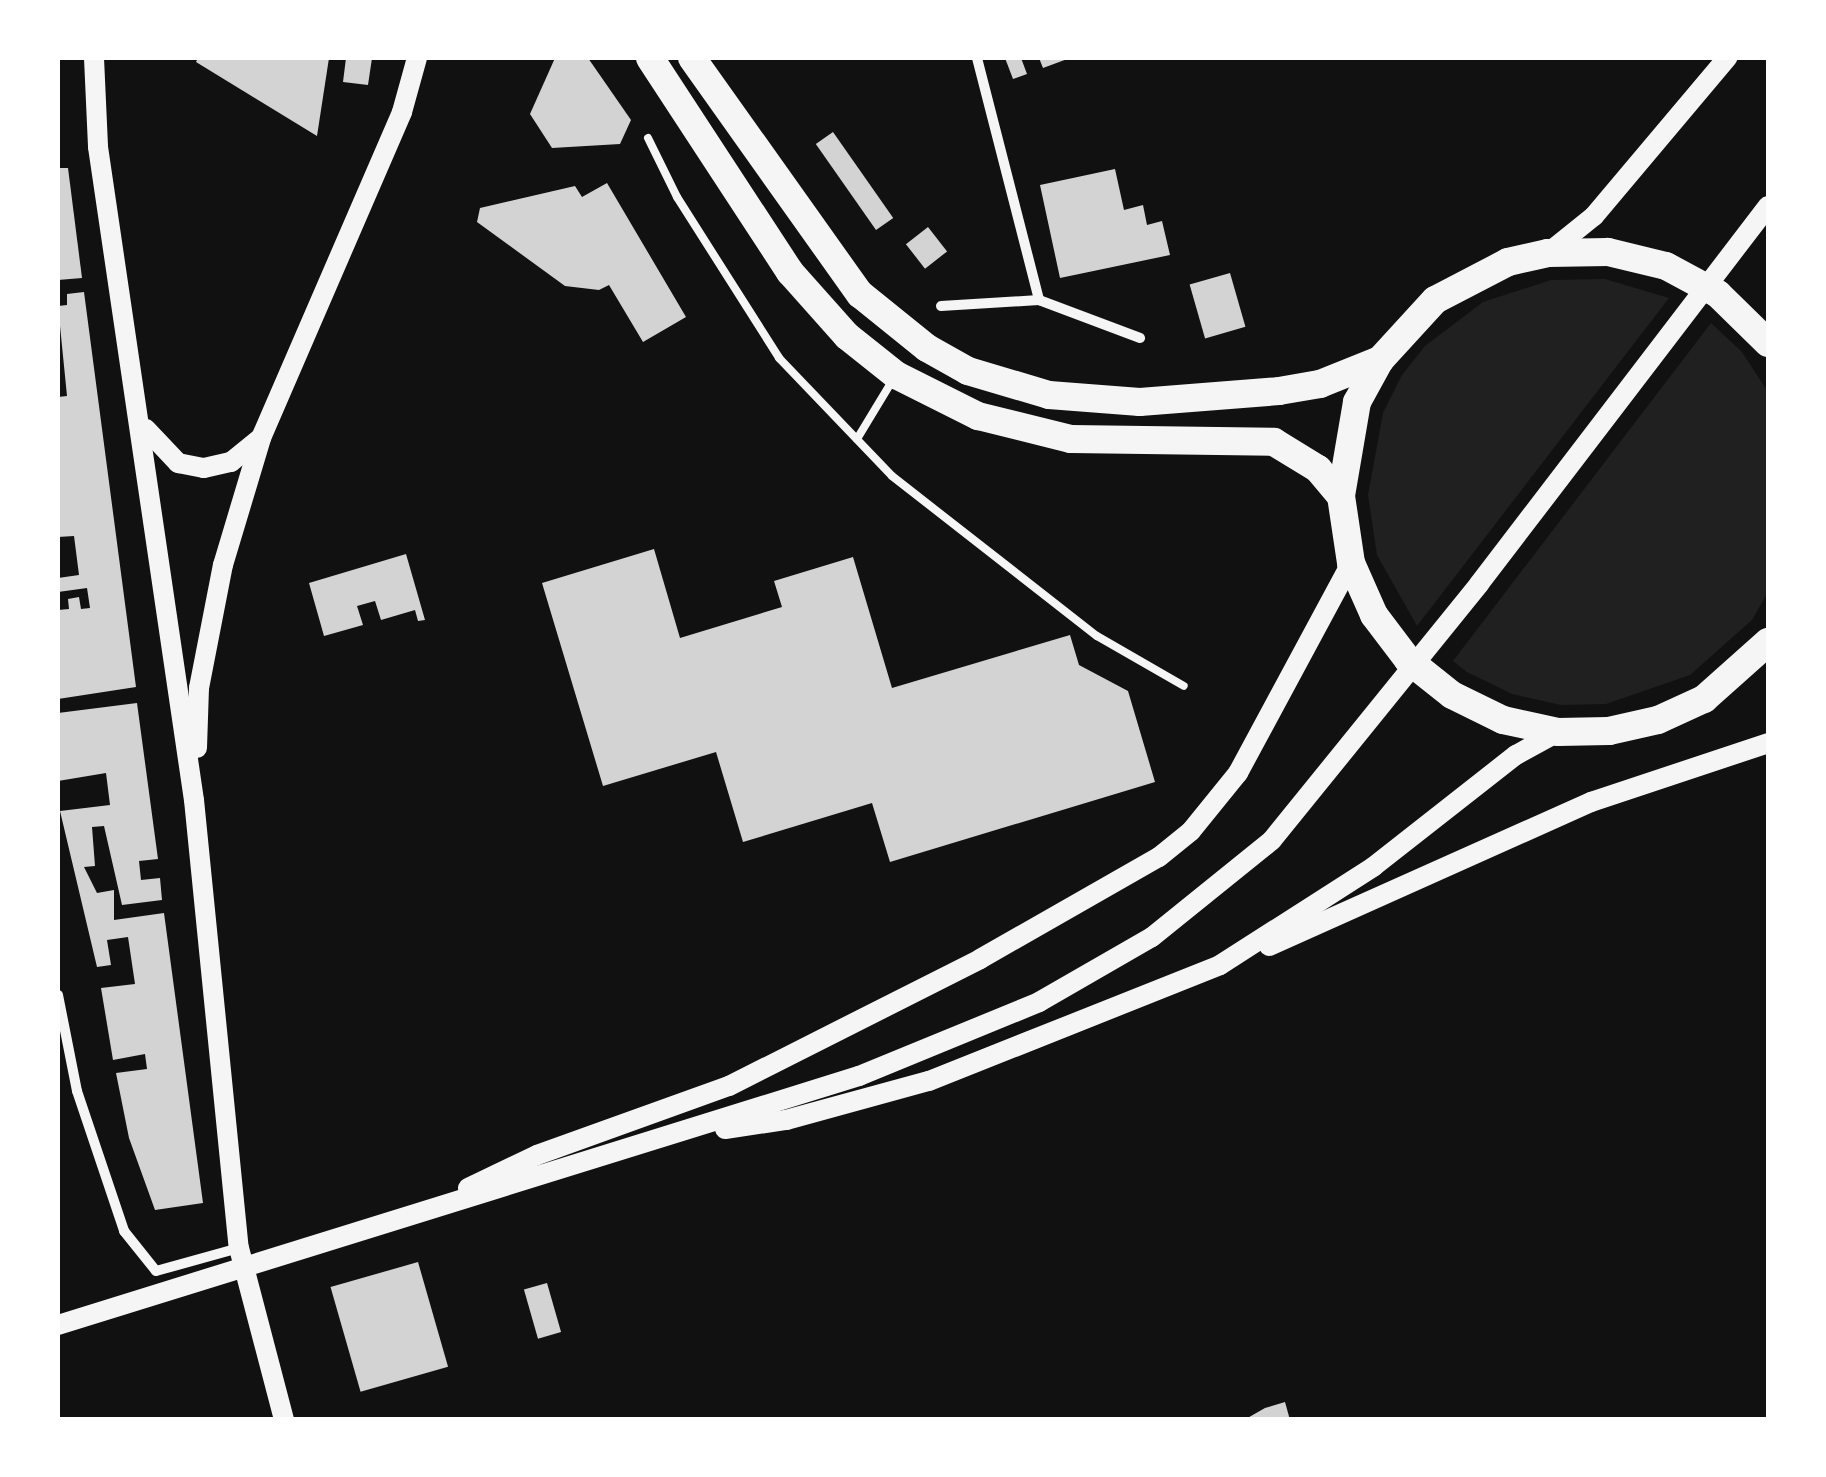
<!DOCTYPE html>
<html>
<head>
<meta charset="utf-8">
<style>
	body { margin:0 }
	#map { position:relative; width:1826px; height:1477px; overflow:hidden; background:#111; font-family:"PT Sans Narrow",sans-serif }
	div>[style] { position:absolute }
	.green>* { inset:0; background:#202020 }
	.building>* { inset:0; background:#d3d3d3; transform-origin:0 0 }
	.service>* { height:8px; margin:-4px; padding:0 4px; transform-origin:4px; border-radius:4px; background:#f5f5f5 }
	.minor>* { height:10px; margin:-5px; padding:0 5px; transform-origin:5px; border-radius:5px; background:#f5f5f5 }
	.secondary>* { height:20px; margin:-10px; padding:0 10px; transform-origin:10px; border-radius:10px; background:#f5f5f5 }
	.trunk>* { height:28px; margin:-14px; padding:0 14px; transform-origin:14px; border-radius:14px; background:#f5f5f5 }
	span { translate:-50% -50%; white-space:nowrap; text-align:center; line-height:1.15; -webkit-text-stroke:8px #fff; paint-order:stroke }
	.frame { position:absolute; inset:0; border:60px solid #fff; pointer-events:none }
</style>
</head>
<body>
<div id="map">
	<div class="green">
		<i style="clip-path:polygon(1605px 279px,1669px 298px,1417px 626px,1377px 555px,1368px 495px,1383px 413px,1402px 375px,1425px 346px,1483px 302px,1551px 280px)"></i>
		<i style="clip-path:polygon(1711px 323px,1742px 352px,1768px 392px,1768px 592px,1752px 620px,1690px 675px,1606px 704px,1561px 705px,1512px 694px,1467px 672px,1453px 661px)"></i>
	</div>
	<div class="building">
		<i style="clip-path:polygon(198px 58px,329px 58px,317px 136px,196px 62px)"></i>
		<i style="clip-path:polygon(346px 58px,372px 58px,368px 85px,343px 82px)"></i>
		<i style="clip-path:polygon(555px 58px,588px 58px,631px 120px,620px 144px,552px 148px,530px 114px)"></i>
		<i style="clip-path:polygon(1005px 58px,1021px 58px,1027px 74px,1013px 79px)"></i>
		<i style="clip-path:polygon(1039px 58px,1070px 58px,1043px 68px)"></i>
		<i style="left:833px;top:132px;width:105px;height:21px;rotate:55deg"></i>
		<i style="clip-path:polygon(58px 168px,68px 168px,82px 278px,58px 280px)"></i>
		<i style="clip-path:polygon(1115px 169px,1124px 210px,1143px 205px,1147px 225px,1162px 221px,1170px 255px,1060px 278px,1040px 185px)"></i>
		<i style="clip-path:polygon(607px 183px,686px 317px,643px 342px,609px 285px,599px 290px,565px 286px,477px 222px,480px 208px,575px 186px,582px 197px)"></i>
		<i style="left:928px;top:227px;width:31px;height:28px;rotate:52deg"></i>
		<i style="left:1230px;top:273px;width:56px;height:42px;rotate:74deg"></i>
		<i style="clip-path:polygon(84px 292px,136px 687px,58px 699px,58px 610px,69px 609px,68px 599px,79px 597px,81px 609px,90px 608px,87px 588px,58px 592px,58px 578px,79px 575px,74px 536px,58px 537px,58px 397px,67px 396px,58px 306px,67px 305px,67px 294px)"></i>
		<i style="clip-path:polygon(654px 549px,680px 638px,782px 607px,774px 581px,853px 557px,892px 688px,1070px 635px,1079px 665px,1128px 691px,1155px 782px,890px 862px,872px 803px,743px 842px,716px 752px,603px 786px,542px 583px)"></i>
		<i style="clip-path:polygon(406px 554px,425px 620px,418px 621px,415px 610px,381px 620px,375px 601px,357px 606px,363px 625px,324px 636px,309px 583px)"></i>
		<i style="clip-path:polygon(137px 703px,158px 859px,139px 861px,141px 880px,160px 878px,162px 900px,122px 905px,104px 826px,92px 827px,95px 866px,84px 867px,97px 893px,114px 890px,114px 920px,164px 913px,203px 1203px,155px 1210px,129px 1138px,116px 1073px,147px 1069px,145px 1054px,113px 1060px,101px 988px,135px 984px,128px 937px,107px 940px,111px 965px,97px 967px,60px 811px,110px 805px,106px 773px,58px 781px,58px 713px)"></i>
		<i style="left:418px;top:1262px;width:109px;height:91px;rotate:74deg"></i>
		<i style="left:547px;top:1283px;width:51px;height:24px;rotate:74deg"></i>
		<i style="clip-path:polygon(1285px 1402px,1290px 1420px,1244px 1420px,1265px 1408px)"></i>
	</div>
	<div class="service">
		<i style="left:648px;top:138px;width:66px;rotate:63.8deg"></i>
		<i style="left:677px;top:197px;width:191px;rotate:57.6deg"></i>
		<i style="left:779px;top:358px;width:163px;rotate:46.2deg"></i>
		<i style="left:892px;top:476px;width:260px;rotate:38deg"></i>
		<i style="left:1097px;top:636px;width:100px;rotate:29.9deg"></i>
		<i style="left:857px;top:439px;width:71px;rotate:-58.8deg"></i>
	</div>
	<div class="minor">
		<i style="left:977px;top:58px;width:250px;rotate:75.6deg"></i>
		<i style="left:941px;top:306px;width:98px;rotate:-3.5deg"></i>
		<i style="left:1039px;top:300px;width:108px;rotate:20.6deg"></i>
		<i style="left:58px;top:995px;width:98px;rotate:78.8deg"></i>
		<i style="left:77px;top:1091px;width:148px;rotate:71.4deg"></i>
		<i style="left:124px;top:1231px;width:51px;rotate:51.3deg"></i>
		<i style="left:156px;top:1271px;width:86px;rotate:-15.5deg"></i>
	</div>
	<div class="secondary">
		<i style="left:94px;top:58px;width:89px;rotate:87.4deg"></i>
		<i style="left:98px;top:147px;width:660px;rotate:81.64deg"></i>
		<i style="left:194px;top:800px;width:450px;rotate:84.3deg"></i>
		<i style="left:239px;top:1248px;width:178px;rotate:75.3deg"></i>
		<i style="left:1548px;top:253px;width:59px;rotate:-38.8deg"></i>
		<i style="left:1594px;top:216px;width:207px;rotate:-49.9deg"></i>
		<i style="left:146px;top:429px;width:47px;rotate:46.7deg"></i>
		<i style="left:178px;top:463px;width:26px;rotate:11deg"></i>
		<i style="left:204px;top:468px;width:28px;rotate:-13deg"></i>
		<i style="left:231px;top:462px;width:38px;rotate:-39deg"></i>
		<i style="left:197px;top:748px;width:60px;rotate:-88.1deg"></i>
		<i style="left:199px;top:688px;width:125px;rotate:-79deg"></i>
		<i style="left:223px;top:565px;width:133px;rotate:-73.3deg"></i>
		<i style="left:261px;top:438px;width:355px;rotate:-66.6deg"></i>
		<i style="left:402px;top:112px;width:56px;rotate:-74.5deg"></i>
		<i style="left:1269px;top:946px;width:353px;rotate:-24.1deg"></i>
		<i style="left:1591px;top:802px;width:187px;rotate:-18.4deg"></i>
		<i style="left:725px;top:1129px;width:62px;rotate:-8.4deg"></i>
		<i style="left:786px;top:1120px;width:148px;rotate:-15.3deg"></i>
		<i style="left:929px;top:1081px;width:313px;rotate:-21.7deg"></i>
		<i style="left:1220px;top:965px;width:182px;rotate:-32.6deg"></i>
		<i style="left:1373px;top:867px;width:182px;rotate:-38.1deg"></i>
		<i style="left:1516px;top:755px;width:48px;rotate:-28.7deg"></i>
		<i style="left:468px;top:1188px;width:76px;rotate:-25.6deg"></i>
		<i style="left:537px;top:1155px;width:204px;rotate:-19.8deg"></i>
		<i style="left:729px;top:1086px;width:281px;rotate:-26.8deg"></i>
		<i style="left:980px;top:959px;width:206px;rotate:-29.7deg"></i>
		<i style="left:1159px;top:857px;width:41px;rotate:-39.1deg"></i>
		<i style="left:1191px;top:831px;width:75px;rotate:-51deg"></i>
		<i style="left:1238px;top:773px;width:238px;rotate:-61.7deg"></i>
		<i style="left:58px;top:1325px;width:839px;rotate:-17.27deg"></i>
		<i style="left:859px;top:1076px;width:195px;rotate:-22.3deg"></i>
		<i style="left:1039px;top:1002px;width:130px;rotate:-29.9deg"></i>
		<i style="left:1152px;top:937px;width:154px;rotate:-38.9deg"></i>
		<i style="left:1272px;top:840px;width:329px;rotate:-51deg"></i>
		<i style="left:1479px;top:584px;width:476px;rotate:-52.6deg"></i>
	</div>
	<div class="trunk">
		<i style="left:650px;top:58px;width:256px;rotate:56.8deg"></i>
		<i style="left:790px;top:272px;width:86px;rotate:48.3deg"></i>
		<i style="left:847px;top:336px;width:63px;rotate:38.5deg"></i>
		<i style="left:896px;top:375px;width:92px;rotate:26.6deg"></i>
		<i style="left:978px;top:416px;width:96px;rotate:13.9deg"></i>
		<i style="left:1071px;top:439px;width:203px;rotate:0.8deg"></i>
		<i style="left:1274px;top:442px;width:52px;rotate:31.5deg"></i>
		<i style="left:1318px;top:469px;width:35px;rotate:50deg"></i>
		<i style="left:692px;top:58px;width:290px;rotate:54.6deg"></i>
		<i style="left:860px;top:294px;width:86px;rotate:38.9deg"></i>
		<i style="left:927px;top:348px;width:47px;rotate:29.3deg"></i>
		<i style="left:968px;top:371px;width:84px;rotate:16.5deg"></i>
		<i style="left:1049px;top:395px;width:91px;rotate:4.4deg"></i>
		<i style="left:1140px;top:402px;width:139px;rotate:-4.5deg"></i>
		<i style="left:1279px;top:391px;width:42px;rotate:-9.7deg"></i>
		<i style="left:1320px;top:384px;width:65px;rotate:-21.8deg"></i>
		<i style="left:1768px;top:343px;width:70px;rotate:-135.6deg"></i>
		<i style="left:1718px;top:294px;width:59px;rotate:-151.7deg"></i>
		<i style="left:1666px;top:266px;width:60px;rotate:-166.4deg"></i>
		<i style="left:1608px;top:252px;width:60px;rotate:179deg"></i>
		<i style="left:1548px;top:253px;width:41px;rotate:167.3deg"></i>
		<i style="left:1508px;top:262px;width:82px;rotate:152.5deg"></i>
		<i style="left:1435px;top:300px;width:81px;rotate:132.5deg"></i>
		<i style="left:1380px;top:360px;width:48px;rotate:118.7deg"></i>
		<i style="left:1357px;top:402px;width:95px;rotate:99.7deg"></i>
		<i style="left:1341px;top:496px;width:68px;rotate:81.5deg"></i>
		<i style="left:1351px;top:563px;width:57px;rotate:66.1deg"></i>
		<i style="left:1374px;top:615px;width:56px;rotate:52.9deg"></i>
		<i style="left:1408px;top:660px;width:56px;rotate:38.5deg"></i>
		<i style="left:1452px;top:695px;width:57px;rotate:26.1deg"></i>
		<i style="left:1503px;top:720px;width:56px;rotate:12.3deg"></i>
		<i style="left:1558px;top:732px;width:51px;rotate:-1.1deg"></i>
		<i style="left:1609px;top:731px;width:50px;rotate:-12.7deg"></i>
		<i style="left:1658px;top:720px;width:51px;rotate:-24.5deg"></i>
		<i style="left:1704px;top:699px;width:86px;rotate:-41.7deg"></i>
	</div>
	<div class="frame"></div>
</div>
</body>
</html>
